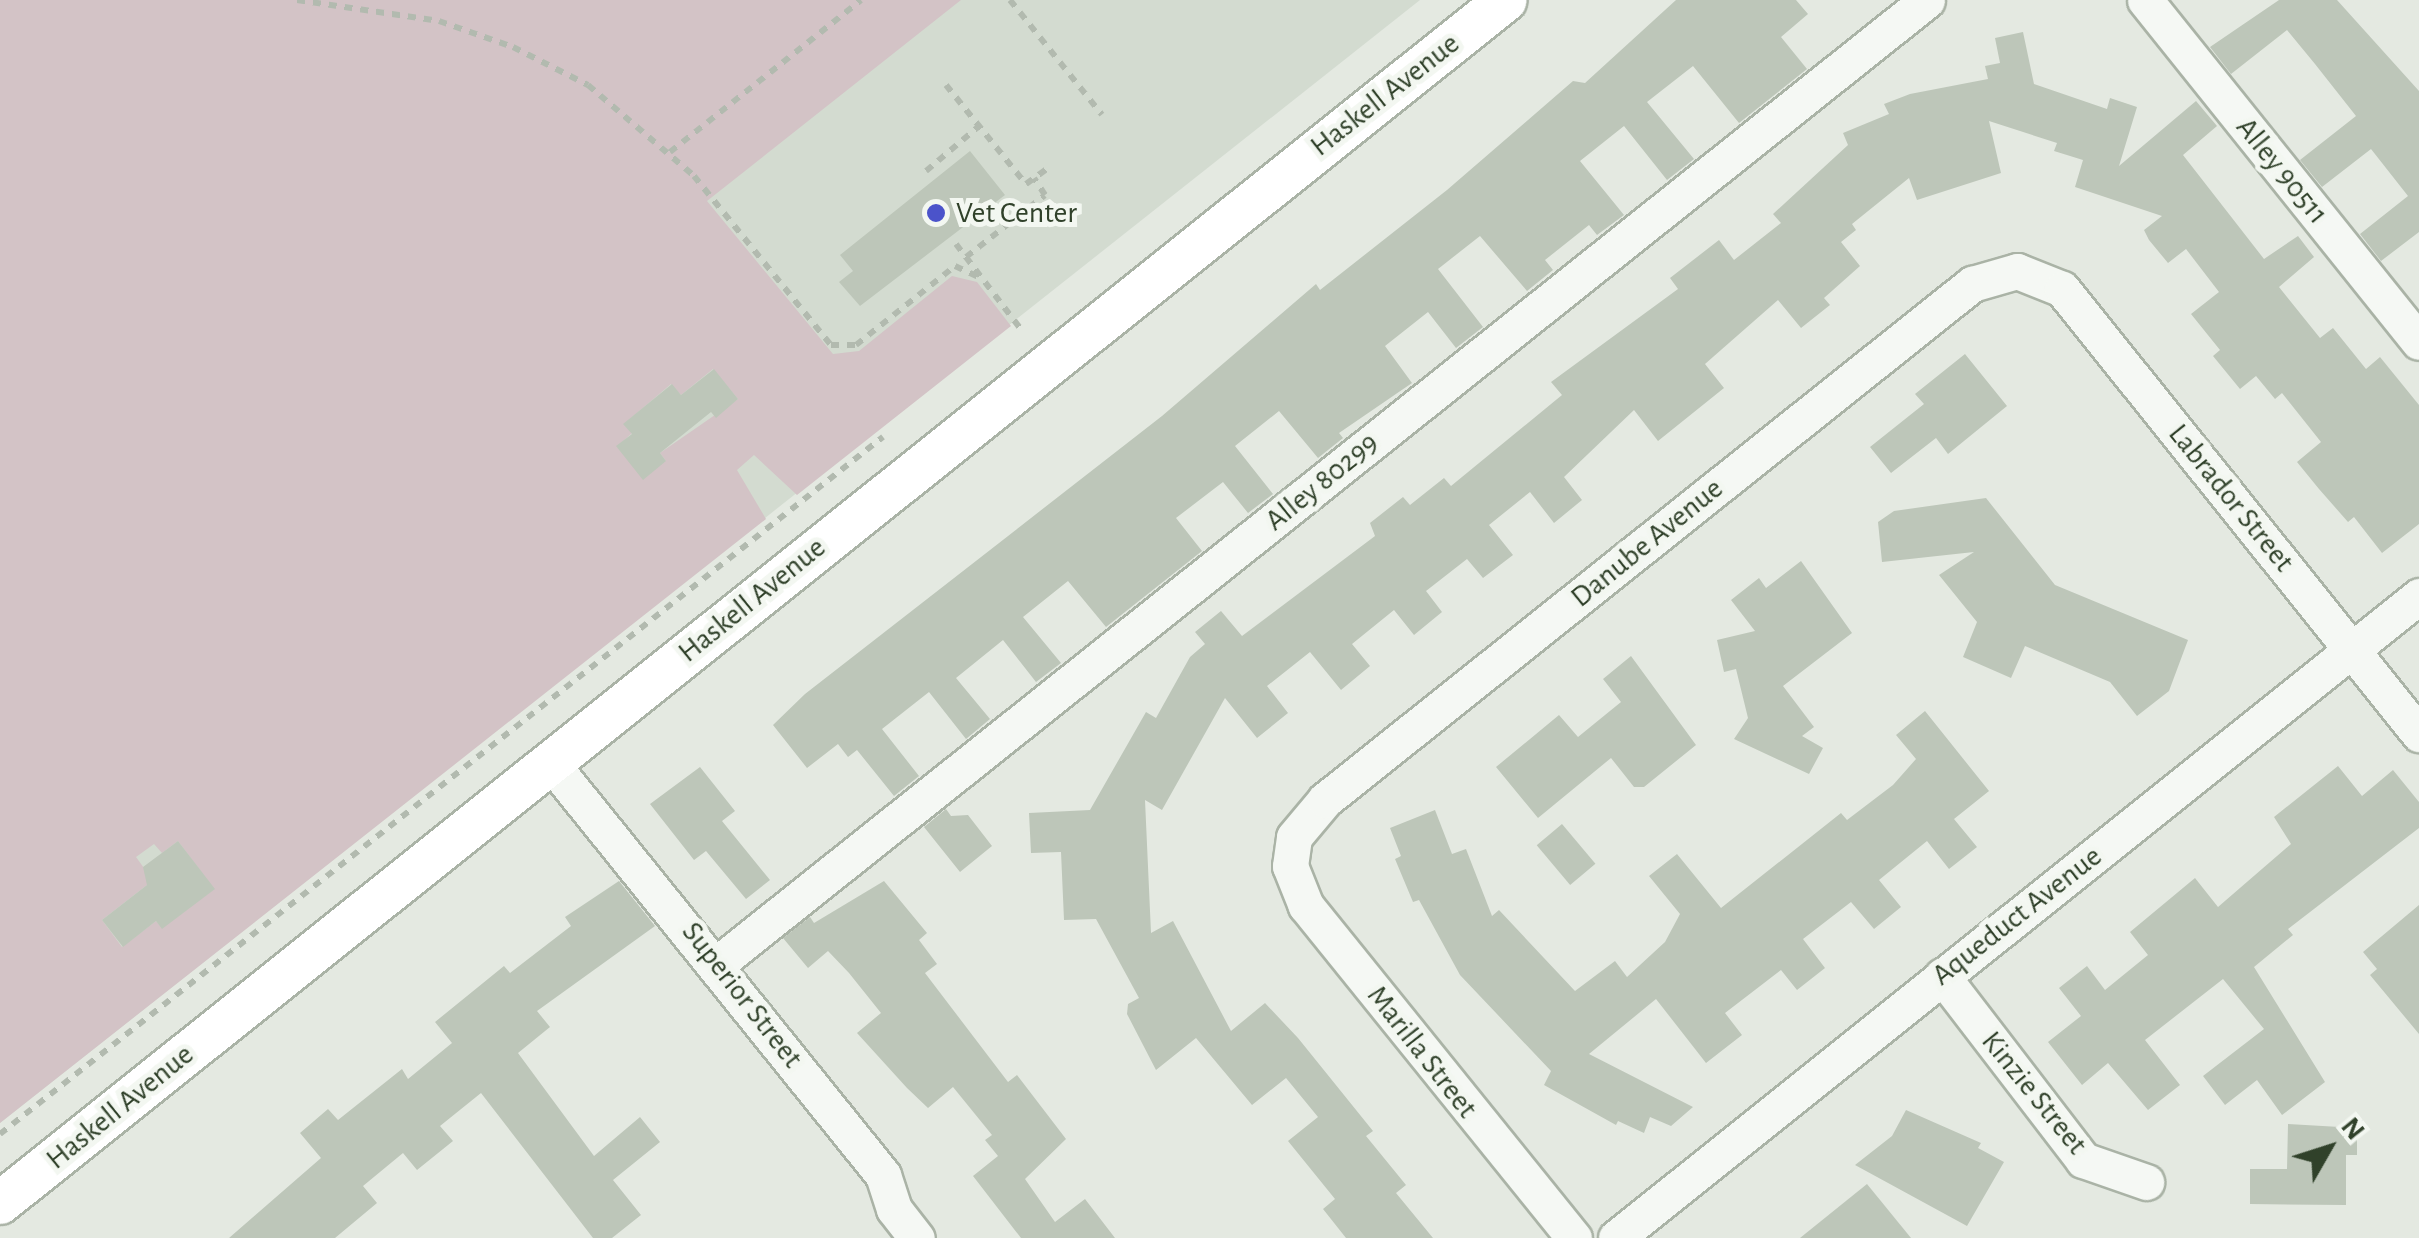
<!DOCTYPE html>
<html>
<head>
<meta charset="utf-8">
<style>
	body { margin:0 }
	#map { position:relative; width:2419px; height:1238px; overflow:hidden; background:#e4e9e1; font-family:"Alegreya Sans",sans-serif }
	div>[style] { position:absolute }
	.built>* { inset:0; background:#d3dbd0 }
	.green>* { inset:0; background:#d3c3c6 }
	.building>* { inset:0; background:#bdc6b9; transform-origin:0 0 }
	.path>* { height:6px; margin-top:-3px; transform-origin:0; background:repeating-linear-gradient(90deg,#b2baaf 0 8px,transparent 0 16px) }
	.roads { filter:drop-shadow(2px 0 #aab3a6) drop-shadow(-2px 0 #aab3a6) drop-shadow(0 2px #aab3a6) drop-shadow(0 -2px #aab3a6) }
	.minor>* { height:35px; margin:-17.5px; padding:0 17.5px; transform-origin:17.5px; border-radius:17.5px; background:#f5f8f4 }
	.major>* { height:42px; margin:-21px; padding:0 21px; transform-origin:21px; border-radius:21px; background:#fff }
	.dots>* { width:28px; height:28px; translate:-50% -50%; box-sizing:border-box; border:5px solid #f3f7f1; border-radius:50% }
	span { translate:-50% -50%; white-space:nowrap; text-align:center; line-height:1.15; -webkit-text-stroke:10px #f3f7f1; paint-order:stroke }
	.street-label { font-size:30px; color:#30412a }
	.poi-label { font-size:30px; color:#30412a }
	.left { translate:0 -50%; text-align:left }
	.north { position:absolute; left:2279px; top:1098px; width:100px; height:100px; -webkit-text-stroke:8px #f3f7f1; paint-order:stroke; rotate:51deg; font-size:28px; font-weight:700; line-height:40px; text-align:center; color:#30412a }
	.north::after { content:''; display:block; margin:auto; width:35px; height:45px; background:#30412a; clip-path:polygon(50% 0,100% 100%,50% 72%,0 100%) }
</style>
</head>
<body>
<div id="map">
	<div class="built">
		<i style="clip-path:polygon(0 0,1420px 0,0 1123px)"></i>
	</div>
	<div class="green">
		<i style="clip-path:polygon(evenodd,0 0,961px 0,707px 201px,833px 354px,859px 351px,952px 276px,977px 282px,1011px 326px,797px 495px,754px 455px,737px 470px,766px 519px,0 1123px,0 0,713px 369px,738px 399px,660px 453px,666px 461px,617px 447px,632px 433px,624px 424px,671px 384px,681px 395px,713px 369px,0 0,178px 841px,214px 889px,162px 928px,156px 921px,122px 947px,102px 920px,147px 885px,149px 875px,136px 857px,154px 844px,162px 853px,178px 841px)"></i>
	</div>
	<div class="building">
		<i style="clip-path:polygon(1676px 0,1796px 0,1808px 14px,1781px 37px,1807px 69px,1739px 123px,1693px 66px,1647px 102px,1694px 159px,1667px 180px,1624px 126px,1580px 161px,1624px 215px,1597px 235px,1589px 225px,1545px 260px,1553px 270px,1527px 291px,1480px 236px,1438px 269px,1483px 327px,1456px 348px,1428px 312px,1385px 346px,1412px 383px,1339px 433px,1343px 438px,1318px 458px,1279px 411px,1235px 446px,1273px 494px,1248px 513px,1223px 482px,1176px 518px,1202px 551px,1106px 627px,1068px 581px,1023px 617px,1061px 663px,1036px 682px,1003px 640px,956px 678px,990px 719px,966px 739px,929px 692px,882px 729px,919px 776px,894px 796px,857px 750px,848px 757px,838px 744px,807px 768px,773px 725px,805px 694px,1162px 416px,1316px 284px,1320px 290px,1447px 190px,1573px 81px,1585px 83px)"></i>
		<i style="clip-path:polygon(2279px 0,2337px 0,2419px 91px,2419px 232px,2381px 261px,2360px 234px,2408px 196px,2371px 149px,2322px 187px,2300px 160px,2356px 116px,2315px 64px,2287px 30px,2231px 74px,2210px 47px)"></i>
		<i style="clip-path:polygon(2023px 32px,2034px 84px,2107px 109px,2110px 98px,2137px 107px,2119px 166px,2196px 101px,2217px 126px,2183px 155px,2264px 259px,2298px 236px,2314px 257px,2279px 287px,2320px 338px,2333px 328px,2366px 369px,2380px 357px,2419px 405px,2419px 524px,2382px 553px,2354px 517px,2348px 522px,2319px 489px,2297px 462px,2321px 442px,2282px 393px,2275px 399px,2256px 376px,2240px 389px,2213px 356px,2220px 350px,2191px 314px,2219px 292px,2186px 249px,2168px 263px,2149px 240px,2144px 230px,2162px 216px,2075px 187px,2083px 160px,2054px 151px,2057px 143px,1989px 121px,2001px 173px,1917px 200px,1909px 178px,1852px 224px,1856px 230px,1841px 242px,1860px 266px,1824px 298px,1830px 305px,1801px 328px,1778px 300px,1705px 364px,1724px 388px,1658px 441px,1634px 410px,1564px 477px,1582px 500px,1554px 523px,1530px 492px,1489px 525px,1513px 555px,1483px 578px,1467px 559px,1426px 591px,1442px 612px,1414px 635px,1394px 610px,1352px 644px,1370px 666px,1341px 690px,1310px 652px,1267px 686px,1288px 713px,1257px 738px,1225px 698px,1162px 810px,1145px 800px,1151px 933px,1173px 921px,1231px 1031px,1265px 1003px,1298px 1038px,1373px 1131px,1366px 1136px,1406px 1185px,1396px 1193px,1433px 1238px,1346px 1238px,1323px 1209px,1335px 1199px,1288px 1141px,1318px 1117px,1286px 1078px,1252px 1105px,1196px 1038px,1156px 1070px,1127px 1014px,1128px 1004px,1139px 998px,1096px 919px,1064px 920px,1061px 852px,1031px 853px,1029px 813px,1090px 810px,1146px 712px,1156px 718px,1190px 657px,1205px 644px,1195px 632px,1221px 611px,1242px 636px,1375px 536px,1370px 523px,1403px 497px,1410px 505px,1444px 478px,1451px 486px,1562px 395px,1551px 382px,1678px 289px,1670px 278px,1719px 240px,1734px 260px,1781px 223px,1773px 214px,1848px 145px,1843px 133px,1889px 114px,1884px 104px,1910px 94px,1988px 79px,1985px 66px,2000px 63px,1995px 38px)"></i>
		<i style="clip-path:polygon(970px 151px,1005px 195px,860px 306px,839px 282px,853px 271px,840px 255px)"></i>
		<i style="clip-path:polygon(1965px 354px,2007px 406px,1948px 454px,1936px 438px,1891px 473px,1870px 447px,1924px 404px,1915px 394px)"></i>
		<i style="clip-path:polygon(714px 369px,738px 399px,716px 418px,711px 412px,660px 453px,666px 461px,643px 480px,616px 446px,632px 434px,623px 424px,672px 384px,681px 395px)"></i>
		<i style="clip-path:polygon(1986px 498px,2055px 585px,2188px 640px,2169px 691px,2137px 716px,2110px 682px,2025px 646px,2011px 678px,1963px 657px,1977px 622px,1939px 575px,1974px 552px,1882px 562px,1878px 522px,1894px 511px)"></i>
		<i style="clip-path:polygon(1801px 561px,1852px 633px,1783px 686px,1814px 727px,1802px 736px,1823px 748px,1809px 774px,1734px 739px,1748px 718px,1736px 669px,1724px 672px,1717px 640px,1755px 631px,1731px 600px,1759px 578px,1766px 588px)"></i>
		<i style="clip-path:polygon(1631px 656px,1696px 745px,1644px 787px,1634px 787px,1611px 758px,1538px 818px,1496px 767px,1559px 715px,1578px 737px,1621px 702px,1603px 679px)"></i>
		<i style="clip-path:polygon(1925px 711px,1989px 791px,1954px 819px,1977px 847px,1949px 869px,1927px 841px,1879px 880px,1901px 907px,1874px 929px,1851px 902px,1803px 939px,1825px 968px,1797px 990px,1781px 970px,1725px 1013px,1742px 1035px,1706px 1063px,1656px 999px,1589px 1054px,1693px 1107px,1671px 1126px,1650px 1117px,1644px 1133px,1618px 1121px,1616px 1125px,1544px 1085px,1551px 1071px,1460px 975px,1419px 900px,1413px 902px,1395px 859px,1401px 856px,1390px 828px,1435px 810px,1452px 854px,1466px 849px,1492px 916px,1499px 910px,1575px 991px,1615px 961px,1627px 977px,1665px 942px,1680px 914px,1649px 876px,1677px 854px,1721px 908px,1841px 813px,1847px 820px,1893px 785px,1916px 759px,1896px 735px)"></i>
		<i style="clip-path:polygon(2338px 766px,2362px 796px,2393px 770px,2419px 802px,2419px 828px,2288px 929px,2293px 935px,2254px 967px,2325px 1082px,2282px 1115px,2257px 1080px,2225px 1105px,2203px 1076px,2264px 1029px,2223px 979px,2145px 1040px,2180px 1085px,2148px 1110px,2108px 1063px,2082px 1085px,2048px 1042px,2081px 1016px,2059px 988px,2087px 966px,2105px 990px,2148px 955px,2130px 932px,2195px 878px,2218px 907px,2291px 844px,2274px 817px)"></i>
		<i style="clip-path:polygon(700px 767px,735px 811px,722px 821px,770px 880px,746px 899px,706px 851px,694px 860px,650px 804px)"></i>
		<i style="clip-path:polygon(946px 809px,951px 816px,968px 815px,992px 846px,960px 872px,924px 827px)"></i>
		<i style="left:1562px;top:824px;width:52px;height:33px;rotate:50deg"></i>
		<i style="clip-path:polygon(178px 841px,215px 889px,162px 929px,156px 921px,123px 947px,102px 920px,147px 885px,143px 867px)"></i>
		<i style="clip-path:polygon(619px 881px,655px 926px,537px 1011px,550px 1027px,518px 1053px,594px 1156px,640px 1117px,660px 1142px,613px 1180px,641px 1215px,612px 1238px,593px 1238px,481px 1093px,440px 1126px,453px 1141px,417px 1170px,403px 1153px,363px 1186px,377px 1203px,335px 1238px,229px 1238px,321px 1158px,300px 1133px,328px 1109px,338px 1120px,402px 1069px,408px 1079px,452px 1043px,435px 1022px,504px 966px,510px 973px,571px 926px,565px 917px)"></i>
		<i style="clip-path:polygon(884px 881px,927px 933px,919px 940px,937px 964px,925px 973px,1008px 1082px,1017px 1075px,1066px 1139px,1025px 1179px,1055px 1222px,1085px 1199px,1115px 1238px,1021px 1238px,973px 1176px,998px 1156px,985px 1140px,992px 1135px,953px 1087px,928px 1108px,907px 1088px,857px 1033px,881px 1013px,849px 973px,828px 951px,808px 968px,783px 938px,810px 917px,814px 923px)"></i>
		<i style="clip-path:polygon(2419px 905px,2419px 1034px,2370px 975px,2377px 969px,2363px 952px)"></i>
		<i style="clip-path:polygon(1906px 1110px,1981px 1143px,1978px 1148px,2004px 1162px,1967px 1226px,1855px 1165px,1892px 1136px)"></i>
		<i style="clip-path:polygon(2288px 1124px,2357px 1128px,2357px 1155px,2346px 1155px,2346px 1205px,2250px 1204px,2250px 1169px,2287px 1169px)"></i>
		<i style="clip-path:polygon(1867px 1184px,1911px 1238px,1800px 1238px)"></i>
	</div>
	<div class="path">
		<i style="left:297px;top:0;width:144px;rotate:8.4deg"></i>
		<i style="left:439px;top:21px;width:78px;rotate:19.4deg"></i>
		<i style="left:513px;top:47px;width:84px;rotate:26.9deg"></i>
		<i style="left:588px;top:85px;width:140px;rotate:40.6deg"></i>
		<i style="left:694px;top:176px;width:218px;rotate:51deg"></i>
		<i style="left:831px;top:345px;width:25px"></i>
		<i style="left:856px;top:345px;width:127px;rotate:-38.6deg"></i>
		<i style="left:955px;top:266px;width:26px;rotate:25deg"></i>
		<i style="left:1010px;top:0;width:147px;rotate:51.3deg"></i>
		<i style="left:946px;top:85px;width:127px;rotate:51.1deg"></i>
		<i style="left:1026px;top:184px;width:29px;rotate:-36deg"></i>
		<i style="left:670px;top:152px;width:244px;rotate:-38.5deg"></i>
		<i style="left:926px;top:171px;width:70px;rotate:-40.3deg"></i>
		<i style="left:956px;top:244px;width:106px;rotate:52.7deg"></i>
		<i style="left:966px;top:257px;width:100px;rotate:-38.1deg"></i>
		<i style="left:1045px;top:195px;width:20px;rotate:-123deg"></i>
		<i style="left:0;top:1134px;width:1125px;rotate:-38.29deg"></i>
	</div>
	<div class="roads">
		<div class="minor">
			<i style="left:2145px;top:0;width:438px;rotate:51.3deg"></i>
			<i style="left:551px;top:763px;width:529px;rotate:51.14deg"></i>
			<i style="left:883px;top:1175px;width:36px;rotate:72deg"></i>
			<i style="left:894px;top:1209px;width:37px;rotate:52deg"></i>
			<i style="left:717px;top:964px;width:1547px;rotate:-38.54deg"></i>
			<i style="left:1942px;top:976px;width:232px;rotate:52.5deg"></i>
			<i style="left:2083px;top:1160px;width:67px;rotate:19.2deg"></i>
			<i style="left:1574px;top:1238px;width:427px;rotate:-128.9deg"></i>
			<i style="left:1306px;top:906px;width:43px;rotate:-111.8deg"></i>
			<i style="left:1290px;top:866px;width:29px;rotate:-82deg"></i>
			<i style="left:1294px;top:837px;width:48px;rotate:-50deg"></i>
			<i style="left:1325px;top:800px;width:828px;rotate:-38.57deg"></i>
			<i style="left:1972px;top:284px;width:47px;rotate:-16.1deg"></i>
			<i style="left:2017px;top:271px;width:48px;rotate:21.8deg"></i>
			<i style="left:2062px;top:289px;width:571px;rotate:51.26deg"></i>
			<i style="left:1616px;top:1238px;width:1028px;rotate:-38.64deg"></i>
		</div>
		<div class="major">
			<i style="left:0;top:1203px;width:1927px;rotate:-38.62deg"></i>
		</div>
	</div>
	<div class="dots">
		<i style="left:936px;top:213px;background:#4b53ca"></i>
	</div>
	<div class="street-label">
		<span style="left:1385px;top:95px;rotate:-38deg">Haskell Avenue</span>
		<span style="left:2282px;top:171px;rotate:51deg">Alley 90511</span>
		<span style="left:1322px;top:482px;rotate:-39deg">Alley 80299</span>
		<span style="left:2231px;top:498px;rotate:51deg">Labrador Street</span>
		<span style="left:1647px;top:543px;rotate:-39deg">Danube Avenue</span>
		<span style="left:752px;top:600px;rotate:-39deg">Haskell Avenue</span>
		<span style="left:2017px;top:916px;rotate:-38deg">Aqueduct Avenue</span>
		<span style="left:742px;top:995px;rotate:52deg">Superior Street</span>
		<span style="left:1422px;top:1052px;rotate:52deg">Marilla Street</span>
		<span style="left:2034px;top:1093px;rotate:51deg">Kinzie Street</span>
		<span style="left:120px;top:1107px;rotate:-39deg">Haskell Avenue</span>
	</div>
	<div class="poi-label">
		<span class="left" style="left:956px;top:213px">Vet Center</span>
	</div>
	<div class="north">N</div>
</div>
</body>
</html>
